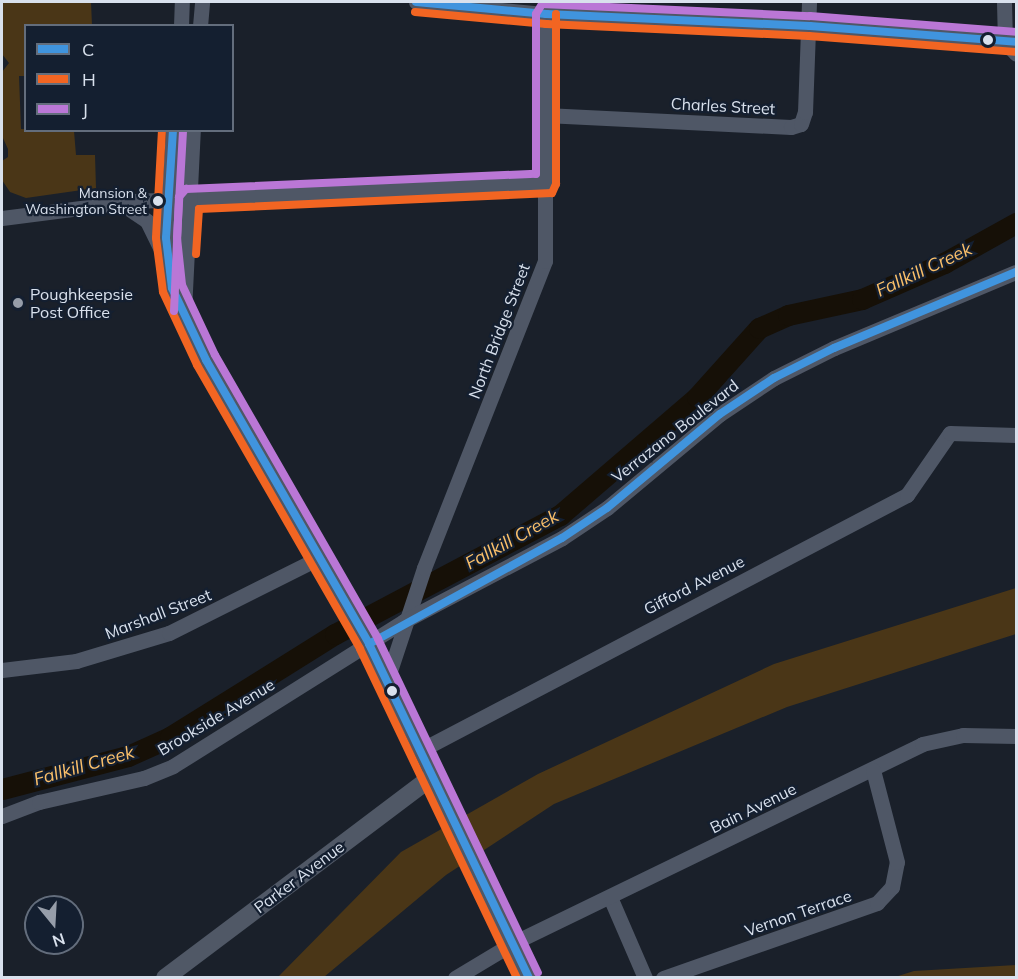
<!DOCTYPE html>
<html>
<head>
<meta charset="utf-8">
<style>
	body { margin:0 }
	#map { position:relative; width:1018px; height:979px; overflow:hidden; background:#1a202a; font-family:Mulish,sans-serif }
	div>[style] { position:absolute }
	.green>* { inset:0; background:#4a3617 }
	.river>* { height:21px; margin:-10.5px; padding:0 10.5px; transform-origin:10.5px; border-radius:10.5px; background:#161007 }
	.minor>* { height:15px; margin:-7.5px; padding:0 7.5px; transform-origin:7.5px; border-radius:7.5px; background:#4f5766 }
	.major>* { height:18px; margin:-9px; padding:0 9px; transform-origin:9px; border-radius:9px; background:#505866 }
	.bus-1>* { height:8px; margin:-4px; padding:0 4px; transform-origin:4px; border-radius:4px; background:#4094de }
	.bus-2>* { height:8px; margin:-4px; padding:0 4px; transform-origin:4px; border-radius:4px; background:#f26522 }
	.bus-3>* { height:8px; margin:-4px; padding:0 4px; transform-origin:4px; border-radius:4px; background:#ba77d6 }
	.dots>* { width:16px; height:16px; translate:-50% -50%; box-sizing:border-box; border:3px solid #141f30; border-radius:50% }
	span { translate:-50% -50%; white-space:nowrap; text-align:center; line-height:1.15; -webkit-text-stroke:4.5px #141f30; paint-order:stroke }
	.bus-label { font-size:14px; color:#d9e1ed }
	.right { translate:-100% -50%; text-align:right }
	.street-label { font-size:16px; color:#d9e1ed }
	.poi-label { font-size:16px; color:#d9e1ed }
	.left { translate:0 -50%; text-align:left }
	.water-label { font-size:18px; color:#fbc06a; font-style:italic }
	.frame { position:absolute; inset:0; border:3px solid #d9e1ed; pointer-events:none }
	.legend { position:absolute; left:24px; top:24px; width:210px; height:108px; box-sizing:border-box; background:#141f30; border:2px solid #636d7c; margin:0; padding:8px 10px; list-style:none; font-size:18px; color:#d9e1ed }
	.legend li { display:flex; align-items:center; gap:12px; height:30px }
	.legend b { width:30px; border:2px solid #636d7c }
	.north { position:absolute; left:24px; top:895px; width:60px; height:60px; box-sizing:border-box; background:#141f30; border:2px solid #636d7c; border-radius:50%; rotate:162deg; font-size:16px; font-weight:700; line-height:24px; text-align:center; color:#d9e1ed }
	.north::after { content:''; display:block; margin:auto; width:21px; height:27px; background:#969da9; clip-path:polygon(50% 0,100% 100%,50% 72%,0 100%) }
</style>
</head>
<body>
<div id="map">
	<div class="green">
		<i style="clip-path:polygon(2px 2px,91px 2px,92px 25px,26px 26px,25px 76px,19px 76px,21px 129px,74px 131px,76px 155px,95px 155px,96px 188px,26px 198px,10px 192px,2px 180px,2px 161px,8px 157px,8px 149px,2px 136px,2px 72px,9px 63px,2px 54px)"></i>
		<i style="clip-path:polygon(1016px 588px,1016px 634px,787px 707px,554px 804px,446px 875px,324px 977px,277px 978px,401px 852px,538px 774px,774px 664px)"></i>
		<i style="clip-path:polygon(1016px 965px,1016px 977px,895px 977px,914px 971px)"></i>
	</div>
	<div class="river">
		<i style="left:2px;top:789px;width:130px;rotate:-14.7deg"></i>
		<i style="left:128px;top:756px;width:46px;rotate:-24.3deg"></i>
		<i style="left:170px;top:737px;width:195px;rotate:-32deg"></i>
		<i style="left:335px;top:634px;width:255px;rotate:-27.9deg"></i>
		<i style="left:560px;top:515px;width:181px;rotate:-40.7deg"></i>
		<i style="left:697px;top:397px;width:93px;rotate:-48.1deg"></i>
		<i style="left:759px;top:328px;width:32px;rotate:-24deg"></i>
		<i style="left:788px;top:315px;width:76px;rotate:-12.2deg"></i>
		<i style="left:862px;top:299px;width:90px;rotate:-23.7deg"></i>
		<i style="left:944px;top:263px;width:82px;rotate:-29.1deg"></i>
	</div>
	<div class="minor">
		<i style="left:416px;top:2px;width:131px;rotate:5.3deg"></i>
		<i style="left:546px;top:14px;width:264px;rotate:2.6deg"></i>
		<i style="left:810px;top:26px;width:207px;rotate:4.4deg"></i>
		<i style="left:1004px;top:2px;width:40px;rotate:88.6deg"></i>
		<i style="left:1005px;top:42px;width:16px;rotate:47deg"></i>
		<i style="left:181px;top:26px;width:24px;rotate:-88deg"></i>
		<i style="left:200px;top:26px;width:24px;rotate:-85deg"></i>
		<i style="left:545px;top:115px;width:246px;rotate:2.8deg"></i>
		<i style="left:791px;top:127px;width:10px;rotate:-17deg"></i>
		<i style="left:801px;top:124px;width:13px;rotate:-72deg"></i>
		<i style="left:805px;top:112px;width:110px;rotate:-87.9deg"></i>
		<i style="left:173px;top:130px;width:108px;rotate:93.7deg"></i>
		<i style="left:166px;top:238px;width:50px;rotate:83.2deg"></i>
		<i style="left:172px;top:288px;width:80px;rotate:64.7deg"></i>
		<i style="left:206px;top:360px;width:327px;rotate:60.1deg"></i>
		<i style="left:369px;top:644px;width:147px;rotate:64.1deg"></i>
		<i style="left:119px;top:202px;width:34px;rotate:34deg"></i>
		<i style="left:147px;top:221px;width:34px;rotate:64deg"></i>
		<i style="left:2px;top:218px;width:133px;rotate:-7.3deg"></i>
		<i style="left:134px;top:201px;width:412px;rotate:-2.4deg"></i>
		<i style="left:184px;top:311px;width:181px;rotate:-87.2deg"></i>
		<i style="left:2px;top:670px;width:75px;rotate:-6.9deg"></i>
		<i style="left:76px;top:661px;width:97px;rotate:-16.8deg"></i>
		<i style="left:169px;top:633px;width:165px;rotate:-26.6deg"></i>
		<i style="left:387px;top:680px;width:118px;rotate:-71.7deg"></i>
		<i style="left:424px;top:568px;width:330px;rotate:-68.5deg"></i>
		<i style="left:545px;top:261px;width:259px;rotate:-90deg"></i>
		<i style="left:421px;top:750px;width:549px;rotate:-27.69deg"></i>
		<i style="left:907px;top:495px;width:75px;rotate:-55.3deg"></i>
		<i style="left:950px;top:433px;width:66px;rotate:1.7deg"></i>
		<i style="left:2px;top:816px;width:40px;rotate:-21deg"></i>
		<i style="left:39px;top:802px;width:108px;rotate:-12.9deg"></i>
		<i style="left:144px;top:778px;width:31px;rotate:-22deg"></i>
		<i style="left:173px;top:766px;width:273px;rotate:-32.1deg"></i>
		<i style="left:404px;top:621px;width:178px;rotate:-27.7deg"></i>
		<i style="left:562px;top:538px;width:54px;rotate:-33.7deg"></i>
		<i style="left:607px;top:508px;width:147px;rotate:-39.8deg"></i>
		<i style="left:720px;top:414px;width:65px;rotate:-33.7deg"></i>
		<i style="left:774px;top:378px;width:67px;rotate:-26.6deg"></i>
		<i style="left:834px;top:348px;width:197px;rotate:-22.7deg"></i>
		<i style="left:610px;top:897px;width:88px;rotate:66.6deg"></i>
		<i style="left:455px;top:978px;width:68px;rotate:-31.1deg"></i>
		<i style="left:513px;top:943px;width:455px;rotate:-25.9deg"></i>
		<i style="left:922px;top:744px;width:42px;rotate:-12.4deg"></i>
		<i style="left:963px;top:735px;width:53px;rotate:1.1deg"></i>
		<i style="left:663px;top:978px;width:227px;rotate:-19.3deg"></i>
		<i style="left:877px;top:903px;width:22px;rotate:-47deg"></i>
		<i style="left:892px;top:887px;width:25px;rotate:-79deg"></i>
		<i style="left:897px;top:862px;width:95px;rotate:-104.6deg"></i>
	</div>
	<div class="major">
		<i style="left:165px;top:978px;width:336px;rotate:-37deg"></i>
		<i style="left:433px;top:776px;width:224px;rotate:64.6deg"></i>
	</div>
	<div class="bus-1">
		<i style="left:416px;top:2px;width:131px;rotate:5.3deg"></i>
		<i style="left:546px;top:14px;width:264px;rotate:2.6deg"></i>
		<i style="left:810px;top:26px;width:207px;rotate:4.4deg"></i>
		<i style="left:173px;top:130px;width:108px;rotate:93.7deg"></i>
		<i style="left:166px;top:238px;width:50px;rotate:83.2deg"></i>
		<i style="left:172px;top:288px;width:80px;rotate:64.7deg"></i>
		<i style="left:206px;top:360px;width:327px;rotate:60.1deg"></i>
		<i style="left:369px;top:644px;width:370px;rotate:64.4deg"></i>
		<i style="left:369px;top:644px;width:220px;rotate:-28.8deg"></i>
		<i style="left:562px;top:538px;width:54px;rotate:-33.7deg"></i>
		<i style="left:607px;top:508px;width:147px;rotate:-39.8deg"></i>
		<i style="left:720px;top:414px;width:65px;rotate:-33.7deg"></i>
		<i style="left:774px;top:378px;width:67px;rotate:-26.6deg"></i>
		<i style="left:834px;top:348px;width:197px;rotate:-22.7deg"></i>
	</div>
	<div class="bus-2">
		<i style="left:415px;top:12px;width:132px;rotate:5.2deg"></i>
		<i style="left:546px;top:24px;width:263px;rotate:2.6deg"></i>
		<i style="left:809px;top:36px;width:207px;rotate:4.4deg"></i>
		<i style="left:162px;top:130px;width:108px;rotate:93.2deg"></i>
		<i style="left:156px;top:238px;width:54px;rotate:82.6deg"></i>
		<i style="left:163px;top:292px;width:81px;rotate:65deg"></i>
		<i style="left:197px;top:365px;width:327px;rotate:60.1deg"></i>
		<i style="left:360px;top:649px;width:365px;rotate:64.5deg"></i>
		<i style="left:196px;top:254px;width:45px;rotate:-86.2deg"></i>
		<i style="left:199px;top:209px;width:353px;rotate:-2.6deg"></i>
		<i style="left:552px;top:193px;width:10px;rotate:-66deg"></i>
		<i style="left:556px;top:184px;width:170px;rotate:-90deg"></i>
	</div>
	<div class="bus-3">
		<i style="left:183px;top:131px;width:107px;rotate:93.2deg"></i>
		<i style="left:177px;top:238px;width:47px;rotate:83.9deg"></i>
		<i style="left:182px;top:285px;width:77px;rotate:64.8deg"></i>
		<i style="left:215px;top:355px;width:327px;rotate:60.1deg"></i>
		<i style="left:378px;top:639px;width:370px;rotate:64.4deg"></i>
		<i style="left:174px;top:311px;width:114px;rotate:-87.5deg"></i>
		<i style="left:179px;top:197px;width:11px;rotate:-49deg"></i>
		<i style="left:186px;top:189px;width:350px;rotate:-2.5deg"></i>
		<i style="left:536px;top:174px;width:160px;rotate:-90deg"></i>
		<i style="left:536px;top:14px;width:12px;rotate:-59deg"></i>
		<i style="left:542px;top:4px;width:268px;rotate:2.6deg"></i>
		<i style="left:810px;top:16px;width:207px;rotate:4.4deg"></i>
	</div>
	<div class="dots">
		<i style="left:988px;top:40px;background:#d9e1ed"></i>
		<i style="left:158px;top:201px;background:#d9e1ed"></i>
		<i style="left:18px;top:303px;background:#969da9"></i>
		<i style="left:392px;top:691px;background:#d9e1ed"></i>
	</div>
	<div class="bus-label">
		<span class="right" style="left:147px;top:201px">Mansion &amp;<br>Washington Street</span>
	</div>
	<div class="street-label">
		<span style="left:723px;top:106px;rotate:3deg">Charles Street</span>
		<span style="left:499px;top:331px;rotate:-69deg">North Bridge Street</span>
		<span style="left:675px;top:431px;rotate:-38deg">Verrazano Boulevard</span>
		<span style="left:694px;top:585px;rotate:-27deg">Gifford Avenue</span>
		<span style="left:158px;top:614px;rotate:-21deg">Marshall Street</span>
		<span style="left:216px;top:717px;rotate:-31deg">Brookside Avenue</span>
		<span style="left:753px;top:808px;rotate:-26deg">Bain Avenue</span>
		<span style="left:299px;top:877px;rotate:-37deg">Parker Avenue</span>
		<span style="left:798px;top:913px;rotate:-19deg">Vernon Terrace</span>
	</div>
	<div class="poi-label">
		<span class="left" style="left:30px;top:303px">Poughkeepsie<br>Post Office</span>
	</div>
	<div class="water-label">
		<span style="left:924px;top:270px;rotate:-25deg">Fallkill Creek</span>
		<span style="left:512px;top:540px;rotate:-29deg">Fallkill Creek</span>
		<span style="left:84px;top:766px;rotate:-16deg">Fallkill Creek</span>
	</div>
	<div class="frame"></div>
	<ul class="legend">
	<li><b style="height:8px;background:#4094de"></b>C</li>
	<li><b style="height:8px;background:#f26522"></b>H</li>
	<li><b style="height:8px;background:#ba77d6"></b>J</li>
	</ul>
	<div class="north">N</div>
</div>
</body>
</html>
